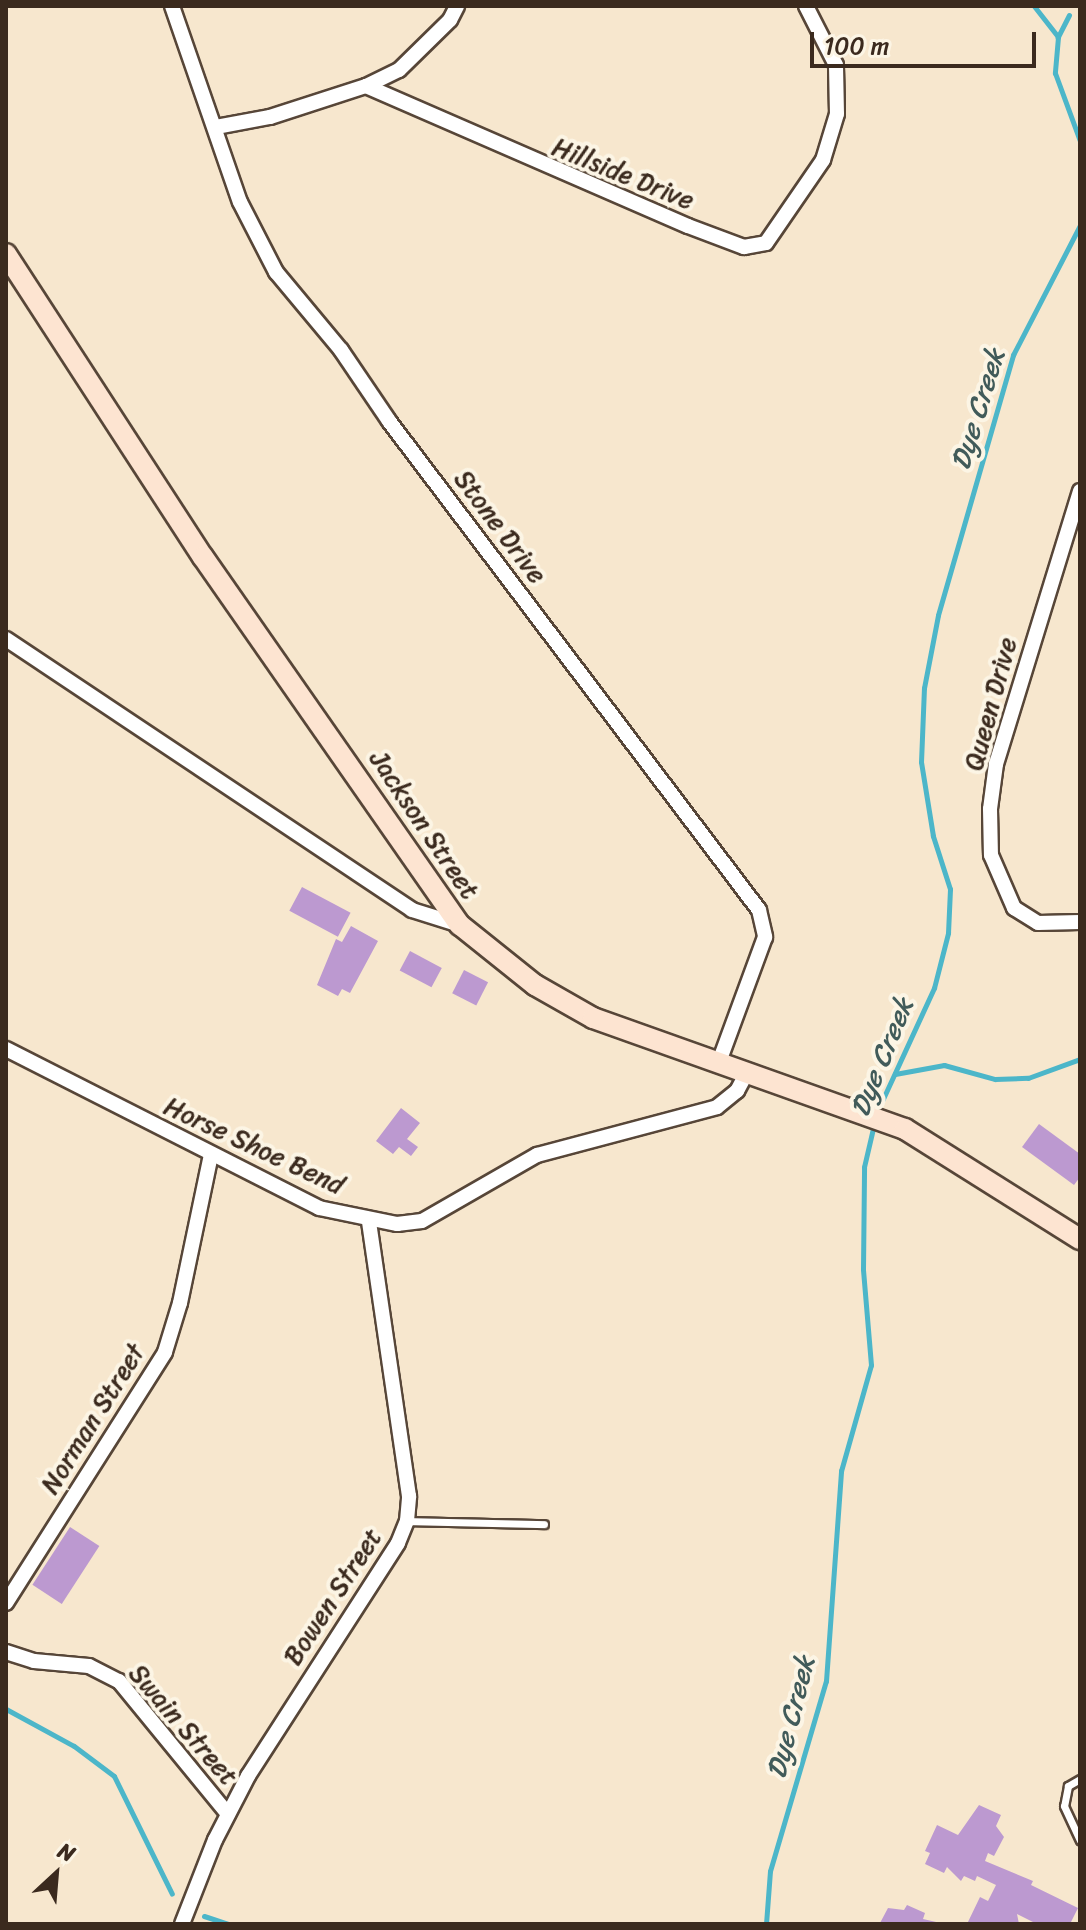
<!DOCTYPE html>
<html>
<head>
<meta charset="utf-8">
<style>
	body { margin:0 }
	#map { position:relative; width:1086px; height:1930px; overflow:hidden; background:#f7e7ce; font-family:Sriracha,sans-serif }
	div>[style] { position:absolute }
	.stream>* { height:5px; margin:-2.5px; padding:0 2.5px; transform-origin:2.5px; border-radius:2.5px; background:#4cb6c9 }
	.building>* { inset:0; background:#bc99d0; transform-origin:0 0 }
	.roads { filter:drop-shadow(2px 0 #574638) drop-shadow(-2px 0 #574638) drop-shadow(0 2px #574638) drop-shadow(0 -2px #574638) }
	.lane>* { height:7px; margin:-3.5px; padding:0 3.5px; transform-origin:3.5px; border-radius:3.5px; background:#fff }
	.street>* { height:14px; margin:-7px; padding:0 7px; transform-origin:7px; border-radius:7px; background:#fff }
	.secondary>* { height:20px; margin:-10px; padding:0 10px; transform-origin:10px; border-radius:10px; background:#fde4d1 }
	span { translate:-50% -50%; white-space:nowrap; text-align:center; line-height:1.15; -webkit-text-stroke:8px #fcf5e5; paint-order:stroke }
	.street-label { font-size:26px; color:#3b2a1e }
	.water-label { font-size:28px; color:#415b5a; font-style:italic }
	.frame { position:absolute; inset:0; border:8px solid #3b2a1e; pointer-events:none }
	.north { position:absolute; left:16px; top:1834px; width:80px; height:80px; -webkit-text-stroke:6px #fcf5e5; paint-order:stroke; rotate:26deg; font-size:22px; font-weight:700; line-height:32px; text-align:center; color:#3b2a1e }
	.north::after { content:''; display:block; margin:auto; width:28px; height:36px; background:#3b2a1e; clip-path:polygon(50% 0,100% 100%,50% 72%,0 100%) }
	.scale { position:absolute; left:810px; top:32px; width:226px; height:36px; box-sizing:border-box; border:4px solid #3b2a1e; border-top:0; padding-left:10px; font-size:24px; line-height:28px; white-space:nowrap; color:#3b2a1e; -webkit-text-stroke:6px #fcf5e5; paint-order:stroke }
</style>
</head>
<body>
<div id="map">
	<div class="stream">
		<i style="left:1034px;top:6px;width:39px;rotate:52deg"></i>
		<i style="left:1069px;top:15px;width:25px;rotate:117deg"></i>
		<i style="left:1058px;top:37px;width:36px;rotate:95deg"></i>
		<i style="left:1055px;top:73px;width:72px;rotate:69.8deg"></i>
		<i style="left:895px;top:1074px;width:50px;rotate:-10.4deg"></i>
		<i style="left:944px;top:1065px;width:53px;rotate:15.4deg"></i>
		<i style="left:995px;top:1079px;width:33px;rotate:-2deg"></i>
		<i style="left:1028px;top:1078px;width:55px;rotate:-20.1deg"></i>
		<i style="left:876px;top:1114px;width:139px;rotate:-65.3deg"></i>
		<i style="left:934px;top:988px;width:57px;rotate:-75.7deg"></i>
		<i style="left:948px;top:933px;width:44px;rotate:-87.4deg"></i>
		<i style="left:950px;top:889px;width:56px;rotate:-107.8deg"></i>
		<i style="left:933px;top:836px;width:75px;rotate:-99.2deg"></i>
		<i style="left:921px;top:762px;width:74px;rotate:-87.7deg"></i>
		<i style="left:924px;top:688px;width:74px;rotate:-79.1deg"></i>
		<i style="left:938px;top:615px;width:271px;rotate:-73.9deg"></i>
		<i style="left:1013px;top:355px;width:146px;rotate:-62.7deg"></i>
		<i style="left:6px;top:1709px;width:77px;rotate:28.6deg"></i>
		<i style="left:74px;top:1746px;width:50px;rotate:36.9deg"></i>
		<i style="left:114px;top:1776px;width:131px;rotate:63.8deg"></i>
		<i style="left:204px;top:1916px;width:26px;rotate:18deg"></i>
		<i style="left:766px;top:1924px;width:53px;rotate:-85.7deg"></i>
		<i style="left:770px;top:1871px;width:198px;rotate:-73.6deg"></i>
		<i style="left:826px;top:1681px;width:211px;rotate:-85.9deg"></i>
		<i style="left:841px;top:1471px;width:110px;rotate:-74.2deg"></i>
		<i style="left:871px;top:1365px;width:96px;rotate:-94.8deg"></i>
		<i style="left:863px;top:1269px;width:102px;rotate:-89.4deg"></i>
		<i style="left:864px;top:1167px;width:44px;rotate:-76.9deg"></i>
	</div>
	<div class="building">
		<i style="left:302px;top:887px;width:55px;height:27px;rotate:28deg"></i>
		<i style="clip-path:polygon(351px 926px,378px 941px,350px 993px,342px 989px,338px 996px,317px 985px,336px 939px,342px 942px)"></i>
		<i style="left:410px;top:951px;width:36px;height:22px;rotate:28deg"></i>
		<i style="left:464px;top:970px;width:27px;height:26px;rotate:27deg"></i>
		<i style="clip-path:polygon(401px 1108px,420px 1123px,407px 1139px,418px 1147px,411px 1156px,399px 1147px,393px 1154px,376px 1141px)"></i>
		<i style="clip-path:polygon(1039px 1124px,1080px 1154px,1080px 1177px,1074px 1185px,1022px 1147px)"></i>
		<i style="left:70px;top:1527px;width:35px;height:69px;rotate:33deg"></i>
		<i style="clip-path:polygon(979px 1805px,1001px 1815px,996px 1826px,1004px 1837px,994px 1856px,988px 1853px,985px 1861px,1033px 1881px,1031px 1885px,1078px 1908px,1070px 1924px,1037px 1924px,1017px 1914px,1019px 1924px,967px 1924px,980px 1897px,988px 1901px,996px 1885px,977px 1876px,975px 1881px,964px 1876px,961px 1881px,947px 1867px,944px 1873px,925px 1864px,930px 1853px,925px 1851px,937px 1825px,958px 1835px)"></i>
		<i style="clip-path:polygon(907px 1905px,925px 1913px,923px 1919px,945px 1924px,880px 1923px,888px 1908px,904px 1910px)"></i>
	</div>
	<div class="roads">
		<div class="lane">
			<i style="left:407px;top:1521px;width:137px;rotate:1.3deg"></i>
			<i style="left:1080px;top:1779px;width:14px;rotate:150deg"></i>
			<i style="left:1068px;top:1786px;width:20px;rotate:101deg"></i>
			<i style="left:1064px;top:1806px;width:38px;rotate:65deg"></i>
		</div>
		<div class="street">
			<i style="left:172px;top:6px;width:207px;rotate:70.9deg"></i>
			<i style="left:240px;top:202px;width:79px;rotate:62.8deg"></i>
			<i style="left:276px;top:272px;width:102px;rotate:50.2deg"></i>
			<i style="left:341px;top:350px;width:86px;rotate:55.9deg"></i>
			<i style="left:389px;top:421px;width:613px;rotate:52.89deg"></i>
			<i style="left:759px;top:910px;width:28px;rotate:77deg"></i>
			<i style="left:765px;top:937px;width:136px;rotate:110.2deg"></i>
			<i style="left:366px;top:86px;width:37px;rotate:-26deg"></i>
			<i style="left:399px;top:70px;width:71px;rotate:-44.4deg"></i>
			<i style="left:450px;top:20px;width:16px;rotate:-63deg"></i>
			<i style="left:216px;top:127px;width:55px;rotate:-10.5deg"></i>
			<i style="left:270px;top:117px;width:101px;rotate:-17.9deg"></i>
			<i style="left:366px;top:86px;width:351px;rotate:23.5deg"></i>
			<i style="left:688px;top:226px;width:60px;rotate:20.6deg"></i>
			<i style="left:744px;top:247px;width:22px;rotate:-10deg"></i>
			<i style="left:766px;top:243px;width:101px;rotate:-55.5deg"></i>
			<i style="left:823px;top:160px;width:48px;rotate:-73.1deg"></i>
			<i style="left:837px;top:114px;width:49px;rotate:-91.2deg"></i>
			<i style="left:836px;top:65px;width:66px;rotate:-117deg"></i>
			<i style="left:1080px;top:491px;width:286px;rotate:107.1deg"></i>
			<i style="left:996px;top:764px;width:45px;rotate:97.6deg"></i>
			<i style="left:990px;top:809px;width:46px;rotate:88.8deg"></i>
			<i style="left:991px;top:855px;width:58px;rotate:66.5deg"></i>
			<i style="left:1014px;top:908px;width:28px;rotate:32deg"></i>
			<i style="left:1038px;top:923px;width:42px;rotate:-1.4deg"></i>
			<i style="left:6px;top:639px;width:488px;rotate:33.7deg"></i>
			<i style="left:412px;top:910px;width:50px;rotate:17.4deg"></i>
			<i style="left:6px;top:1049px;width:351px;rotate:26.9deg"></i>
			<i style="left:319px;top:1208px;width:80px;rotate:11.6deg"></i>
			<i style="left:397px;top:1224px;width:25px;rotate:-7deg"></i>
			<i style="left:422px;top:1221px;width:133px;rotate:-29.9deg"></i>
			<i style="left:537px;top:1155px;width:186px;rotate:-14.9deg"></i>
			<i style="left:717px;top:1107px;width:26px;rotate:-39deg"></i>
			<i style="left:737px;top:1091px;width:19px;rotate:-62deg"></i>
			<i style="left:6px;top:1603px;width:297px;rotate:-57.6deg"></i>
			<i style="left:165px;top:1352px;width:51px;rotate:-73deg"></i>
			<i style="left:180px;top:1303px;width:152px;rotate:-78.2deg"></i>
			<i style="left:6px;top:1652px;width:29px;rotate:18deg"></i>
			<i style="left:34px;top:1661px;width:55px;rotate:5.2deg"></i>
			<i style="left:89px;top:1666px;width:34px;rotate:27deg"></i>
			<i style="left:119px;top:1681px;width:172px;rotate:50.7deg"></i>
			<i style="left:182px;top:1924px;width:90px;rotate:-68.6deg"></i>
			<i style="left:215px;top:1840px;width:72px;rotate:-62.7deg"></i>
			<i style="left:248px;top:1776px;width:277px;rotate:-57.2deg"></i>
			<i style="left:398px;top:1543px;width:24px;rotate:-68deg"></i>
			<i style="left:407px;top:1521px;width:25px;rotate:-85deg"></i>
			<i style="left:409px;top:1496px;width:277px;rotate:-98.3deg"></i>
		</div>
		<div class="secondary">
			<i style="left:6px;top:254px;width:361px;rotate:57deg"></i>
			<i style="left:203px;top:557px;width:449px;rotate:55.1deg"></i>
			<i style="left:460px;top:925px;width:96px;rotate:38.7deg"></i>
			<i style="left:535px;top:985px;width:67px;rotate:29.6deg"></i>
			<i style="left:593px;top:1018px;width:331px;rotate:19.6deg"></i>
			<i style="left:905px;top:1129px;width:207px;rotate:32.2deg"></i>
		</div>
	</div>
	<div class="street-label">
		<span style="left:623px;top:174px;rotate:22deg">Hillside Drive</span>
		<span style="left:500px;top:527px;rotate:53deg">Stone Drive</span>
		<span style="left:991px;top:704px;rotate:-75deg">Queen Drive</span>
		<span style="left:424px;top:825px;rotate:56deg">Jackson Street</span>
		<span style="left:254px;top:1146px;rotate:25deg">Horse Shoe Bend</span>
		<span style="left:93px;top:1419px;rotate:-58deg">Norman Street</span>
		<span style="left:333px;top:1597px;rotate:-57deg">Bowen Street</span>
		<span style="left:183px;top:1725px;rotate:49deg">Swain Street</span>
	</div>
	<div class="water-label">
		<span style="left:978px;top:409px;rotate:-73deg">Dye Creek</span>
		<span style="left:882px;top:1057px;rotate:-68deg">Dye Creek</span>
		<span style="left:791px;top:1717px;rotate:-76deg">Dye Creek</span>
	</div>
	<div class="frame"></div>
	<div class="north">N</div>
	<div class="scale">100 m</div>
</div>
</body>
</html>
